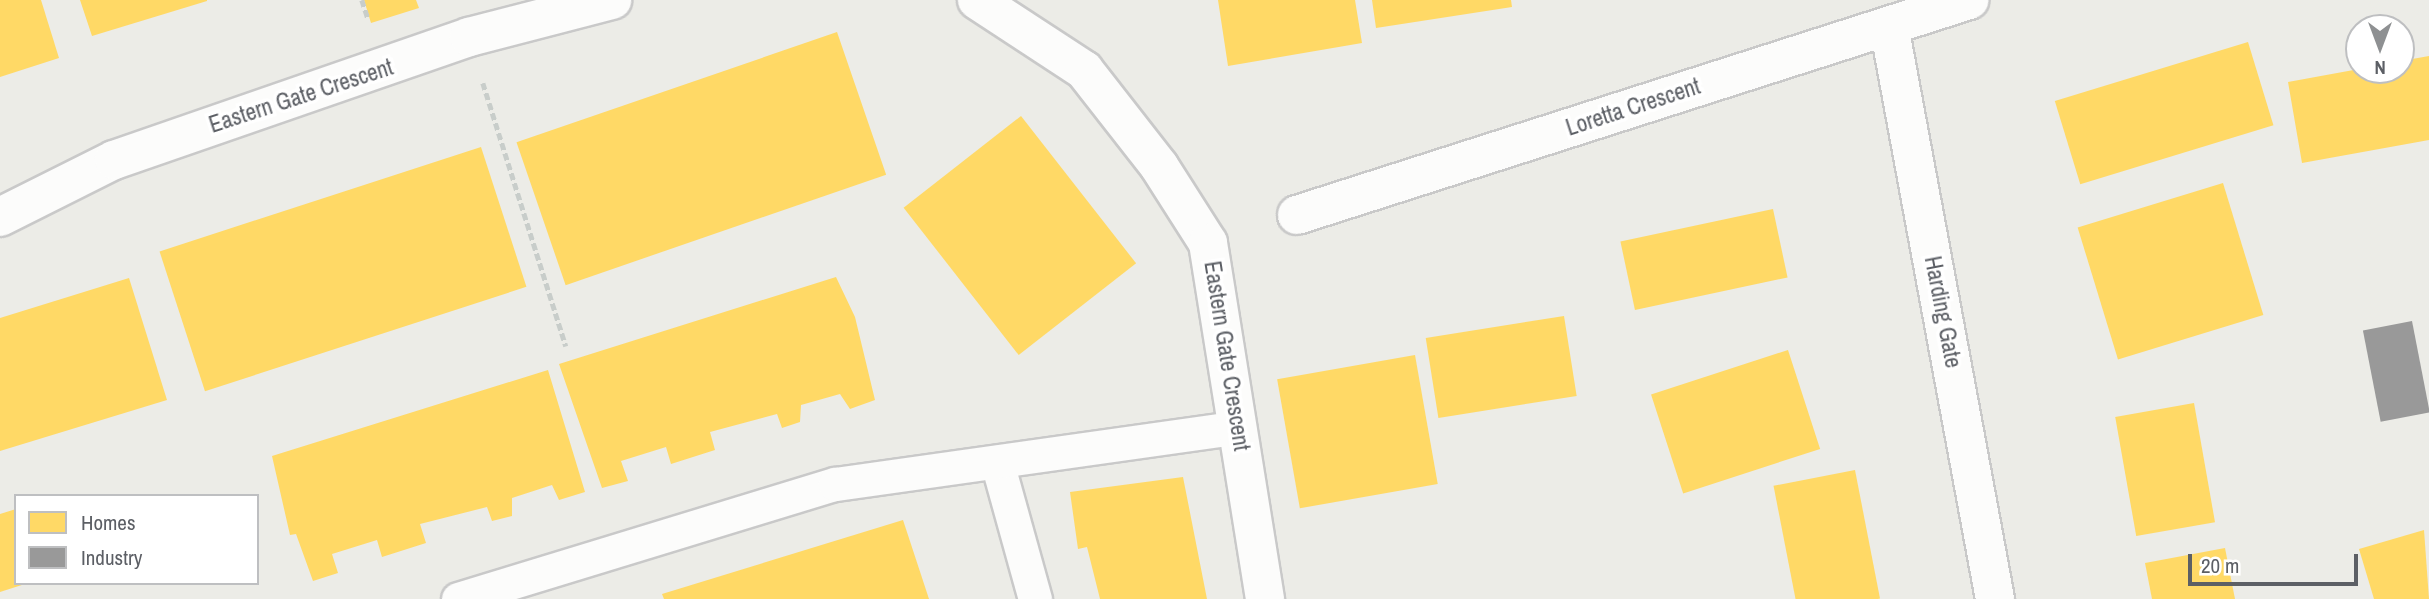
<!DOCTYPE html>
<html>
<head>
<meta charset="utf-8">
<style>
	body { margin:0 }
	#map { position:relative; width:2429px; height:599px; overflow:hidden; background:#ecece7; font-family:"Archivo Narrow",sans-serif }
	div>[style] { position:absolute }
	.homes>* { inset:0; background:#ffd966; transform-origin:0 0 }
	.industry>* { inset:0; background:#999; transform-origin:0 0 }
	.path>* { height:4.5px; margin-top:-2.25px; transform-origin:0; background:repeating-linear-gradient(90deg,#c8cdca 0 7px,transparent 0 10.5px) }
	.roads { filter:drop-shadow(2px 0 #c9c9c9) drop-shadow(-2px 0 #c9c9c9) drop-shadow(0 2px #c9c9c9) drop-shadow(0 -2px #c9c9c9) }
	.lane>* { height:33px; margin:-16.5px; padding:0 16.5px; transform-origin:16.5px; border-radius:16.5px; background:#fcfcfb }
	.street>* { height:38px; margin:-19px; padding:0 19px; transform-origin:19px; border-radius:19px; background:#fcfcfb }
	span { translate:-50% -50%; white-space:nowrap; text-align:center; line-height:1.15; -webkit-text-stroke:7px #fff; paint-order:stroke }
	.street-label { font-size:23px; color:#5c5f65 }
	.legend { position:absolute; left:14px; top:494px; width:245px; height:91px; box-sizing:border-box; background:#fff; border:2px solid #bebfc1; margin:0; padding:9px 12px; list-style:none; font-size:21px; color:#5c5f65 }
	.legend li { display:flex; align-items:center; gap:14px; height:35px }
	.legend b { width:35px; border:2px solid #bebfc1 }
	.north { position:absolute; left:2345px; top:14px; width:70px; height:70px; box-sizing:border-box; background:#fff; border:2px solid #bebfc1; border-radius:50%; rotate:180deg; font-size:19px; font-weight:700; line-height:28px; text-align:center; color:#5c5f65 }
	.north::after { content:''; display:block; margin:auto; width:24px; height:32px; background:#8e9092; clip-path:polygon(50% 0,100% 100%,50% 72%,0 100%) }
	.scale { position:absolute; left:2188px; top:554px; width:170px; height:32px; box-sizing:border-box; border:4px solid #5c5f65; border-top:0; padding-left:9px; font-size:21px; line-height:24px; white-space:nowrap; color:#5c5f65; -webkit-text-stroke:5px #fff; paint-order:stroke }
</style>
</head>
<body>
<div id="map">
	<div class="homes">
		<i style="clip-path:polygon(0 0,41px 0,59px 58px,0 77px)"></i>
		<i style="clip-path:polygon(80px 0,207px 0,207px 1px,92px 36px)"></i>
		<i style="clip-path:polygon(364px 0,416px 0,419px 8px,371px 23px)"></i>
		<i style="clip-path:polygon(1218px 0,1355px 0,1362px 43px,1228px 66px)"></i>
		<i style="clip-path:polygon(1372px 0,1511px 0,1512px 7px,1376px 28px)"></i>
		<i style="left:837px;top:32px;width:151px;height:339px;rotate:71deg"></i>
		<i style="left:2248px;top:42px;width:87px;height:202px;rotate:73deg"></i>
		<i style="clip-path:polygon(2429px 56px,2429px 140px,2302px 163px,2288px 82px,2359px 69px,2401px 70px,2401px 61px)"></i>
		<i style="left:1021px;top:116px;width:187px;height:149px;rotate:52deg"></i>
		<i style="left:481px;top:147px;width:147px;height:338px;rotate:72deg"></i>
		<i style="left:2223px;top:183px;width:138px;height:152px;rotate:73deg"></i>
		<i style="left:1773px;top:209px;width:70px;height:156px;rotate:78deg"></i>
		<i style="clip-path:polygon(836px 277px,855px 317px,875px 400px,850px 409px,840px 394px,801px 405px,800px 422px,782px 428px,777px 414px,710px 432px,715px 450px,671px 464px,666px 447px,621px 461px,628px 481px,602px 488px,559px 364px)"></i>
		<i style="clip-path:polygon(129px 278px,167px 400px,0 451px,0 318px)"></i>
		<i style="left:1564px;top:316px;width:81px;height:140px;rotate:81deg"></i>
		<i style="left:1788px;top:350px;width:104px;height:144px;rotate:72deg"></i>
		<i style="left:1415px;top:355px;width:131px;height:140px;rotate:80deg"></i>
		<i style="clip-path:polygon(548px 370px,585px 492px,559px 500px,552px 485px,512px 498px,512px 516px,492px 521px,487px 507px,420px 524px,426px 543px,382px 557px,377px 540px,332px 554px,338px 573px,313px 581px,296px 534px,290px 535px,272px 456px)"></i>
		<i style="left:2194px;top:403px;width:121px;height:80px;rotate:80deg"></i>
		<i style="left:1855px;top:470px;width:131px;height:83px;rotate:79deg"></i>
		<i style="clip-path:polygon(1183px 477px,1207px 599px,1100px 599px,1087px 547px,1078px 549px,1070px 492px)"></i>
		<i style="clip-path:polygon(16px 509px,16px 583px,25px 584px,0 592px,0 514px)"></i>
		<i style="clip-path:polygon(903px 520px,929px 599px,664px 599px,662px 594px)"></i>
		<i style="clip-path:polygon(2424px 530px,2429px 599px,2374px 599px,2359px 549px)"></i>
		<i style="clip-path:polygon(2225px 548px,2235px 599px,2152px 599px,2145px 563px)"></i>
	</div>
	<div class="industry">
		<i style="left:2412px;top:321px;width:93px;height:50px;rotate:79deg"></i>
	</div>
	<div class="path">
		<i style="left:362px;top:0;width:20px;rotate:72deg"></i>
		<i style="left:483px;top:83px;width:276px;rotate:72.5deg"></i>
	</div>
	<div class="roads">
		<div class="lane">
			<i style="left:997px;top:462px;width:142px;rotate:74.5deg"></i>
			<i style="left:458px;top:599px;width:394px;rotate:-17deg"></i>
			<i style="left:835px;top:484px;width:408px;rotate:-8deg"></i>
		</div>
		<div class="street">
			<i style="left:977px;top:0;width:128px;rotate:33.2deg"></i>
			<i style="left:1084px;top:70px;width:122px;rotate:52deg"></i>
			<i style="left:1159px;top:166px;width:91px;rotate:57.5deg"></i>
			<i style="left:1208px;top:243px;width:361px;rotate:80.9deg"></i>
			<i style="left:1889px;top:26px;width:583px;rotate:79.52deg"></i>
			<i style="left:1297px;top:215px;width:706px;rotate:-17.74deg"></i>
			<i style="left:0;top:217px;width:127px;rotate:-26.6deg"></i>
			<i style="left:114px;top:160px;width:376px;rotate:-19.1deg"></i>
			<i style="left:469px;top:37px;width:148px;rotate:-14.5deg"></i>
		</div>
	</div>
	<div class="street-label">
		<span style="left:301px;top:96px;rotate:-18deg">Eastern Gate Crescent</span>
		<span style="left:1633px;top:107px;rotate:-18deg">Loretta Crescent</span>
		<span style="left:1943px;top:312px;rotate:79deg">Harding Gate</span>
		<span style="left:1227px;top:356px;rotate:81deg">Eastern Gate Crescent</span>
	</div>
	<ul class="legend">
	<li><b style="height:19px;background:#ffd966"></b>Homes</li>
	<li><b style="height:19px;background:#999"></b>Industry</li>
	</ul>
	<div class="north">N</div>
	<div class="scale">20 m</div>
</div>
</body>
</html>
